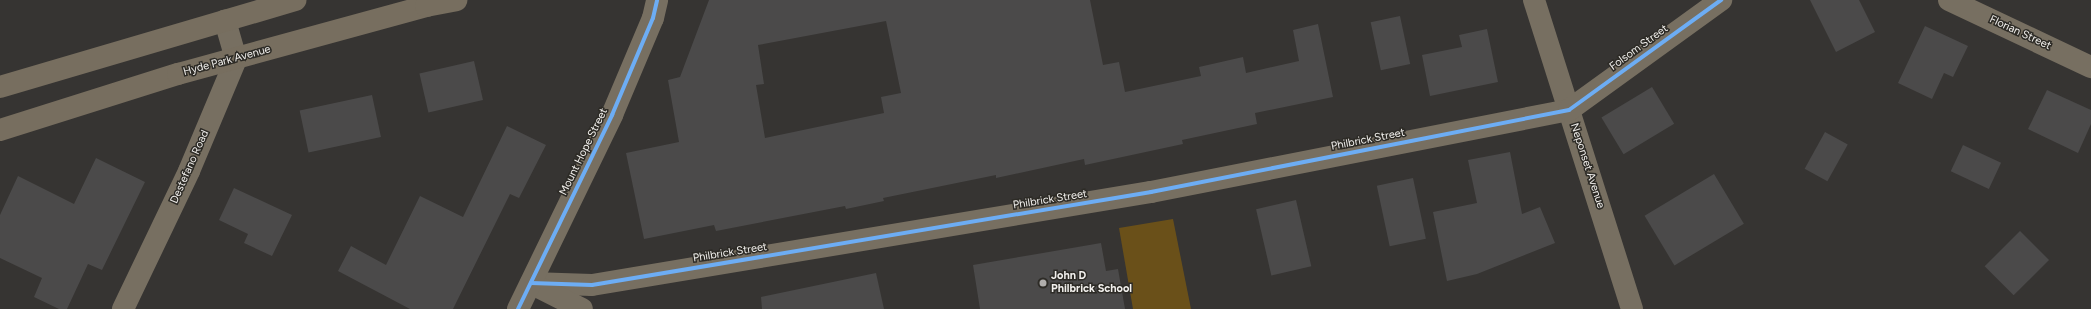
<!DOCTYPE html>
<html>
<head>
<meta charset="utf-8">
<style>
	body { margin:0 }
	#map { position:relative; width:2091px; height:309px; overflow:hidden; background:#363432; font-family:Figtree,sans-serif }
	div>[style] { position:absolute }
	.green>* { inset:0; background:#6a5019 }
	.building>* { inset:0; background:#4b4a4a; transform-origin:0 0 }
	.minor>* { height:22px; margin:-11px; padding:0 11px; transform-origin:11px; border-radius:11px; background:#776f61 }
	.major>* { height:22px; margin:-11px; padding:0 11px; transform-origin:11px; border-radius:11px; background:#776e5f }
	.cycleway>* { height:4px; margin:-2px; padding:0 2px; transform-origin:2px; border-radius:2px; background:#6dadf4 }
	.dots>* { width:11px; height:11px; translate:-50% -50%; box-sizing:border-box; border:2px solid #2d2b26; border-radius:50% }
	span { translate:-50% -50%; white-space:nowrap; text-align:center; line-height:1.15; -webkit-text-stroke:3px #2d2b26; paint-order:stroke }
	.street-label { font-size:11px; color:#f2f0ed }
	.poi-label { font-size:11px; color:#f2f0ed; font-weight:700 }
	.left { translate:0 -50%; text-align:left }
</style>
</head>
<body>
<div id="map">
	<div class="green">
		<i style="clip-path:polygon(1173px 219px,1191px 309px,1133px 309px,1119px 228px)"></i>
	</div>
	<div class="building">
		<i style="clip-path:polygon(evenodd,709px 0,1090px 0,1103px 65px,1119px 62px,1125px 92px,1201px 76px,1199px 67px,1243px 57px,1246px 73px,1299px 61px,1293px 30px,1318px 24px,1333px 97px,1255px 113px,1257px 124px,1182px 140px,1183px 144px,1085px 165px,1084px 159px,996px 178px,996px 175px,883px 198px,884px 201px,846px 209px,845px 206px,716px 231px,714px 225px,644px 239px,626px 153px,679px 142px,668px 80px,680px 77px,709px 0,886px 21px,901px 93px,881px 97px,884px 113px,765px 138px,756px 85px,764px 84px,758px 45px,886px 21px)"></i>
		<i style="clip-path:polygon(1810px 0,1859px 0,1875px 32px,1836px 52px)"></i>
		<i style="left:1400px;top:16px;width:49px;height:30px;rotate:78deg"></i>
		<i style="clip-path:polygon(1925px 26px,1968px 46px,1953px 77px,1944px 73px,1932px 99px,1898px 83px)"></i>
		<i style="clip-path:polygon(1487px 29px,1498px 82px,1430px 96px,1422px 55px,1462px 47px,1459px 35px)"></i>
		<i style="left:474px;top:61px;width:40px;height:56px;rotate:77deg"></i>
		<i style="left:1652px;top:87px;width:43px;height:59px;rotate:59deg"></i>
		<i style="clip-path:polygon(2047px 90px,2091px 110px,2091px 124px,2078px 153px,2028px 129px)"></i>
		<i style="left:372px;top:95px;width:43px;height:74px;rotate:78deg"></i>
		<i style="clip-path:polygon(507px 126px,546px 145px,519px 198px,510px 194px,453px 309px,410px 309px,338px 271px,351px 246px,386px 265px,420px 196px,463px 217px)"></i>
		<i style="left:1825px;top:132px;width:26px;height:42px;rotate:29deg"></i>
		<i style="left:1963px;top:145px;width:42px;height:29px;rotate:25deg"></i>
		<i style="clip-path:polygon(1510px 152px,1522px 214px,1540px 207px,1555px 243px,1477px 274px,1447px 281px,1433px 212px,1477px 203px,1468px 160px)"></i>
		<i style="clip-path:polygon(96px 158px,145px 182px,102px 270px,88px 264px,67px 309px,59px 309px,34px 297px,42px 278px,0 258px,0 215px,18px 176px,74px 204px)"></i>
		<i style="left:1714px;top:174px;width:58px;height:81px;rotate:59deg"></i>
		<i style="left:1413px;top:178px;width:62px;height:37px;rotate:78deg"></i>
		<i style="clip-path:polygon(234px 188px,292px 215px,272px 256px,244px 243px,248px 234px,219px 220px)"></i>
		<i style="left:1296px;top:200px;width:68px;height:41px;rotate:77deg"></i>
		<i style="left:2020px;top:231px;width:41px;height:50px;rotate:45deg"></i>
		<i style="clip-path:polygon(1101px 243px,1106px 271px,1118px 269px,1125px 309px,980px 309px,973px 265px)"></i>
		<i style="clip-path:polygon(876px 273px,884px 309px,762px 309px,761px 297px)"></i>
	</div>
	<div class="minor">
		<i style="left:1534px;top:0;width:324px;rotate:72.4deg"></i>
		<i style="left:1949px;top:0;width:157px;rotate:25.3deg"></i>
		<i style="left:531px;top:283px;width:61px;rotate:1.9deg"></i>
		<i style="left:592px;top:285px;width:567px;rotate:-9.45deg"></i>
		<i style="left:1151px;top:192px;width:426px;rotate:-11.1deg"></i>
		<i style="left:1569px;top:110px;width:188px;rotate:-35.9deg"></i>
		<i style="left:538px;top:287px;width:49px;rotate:26.6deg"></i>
		<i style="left:123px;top:309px;width:153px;rotate:-64.4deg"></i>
		<i style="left:189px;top:171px;width:121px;rotate:-67.2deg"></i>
		<i style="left:236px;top:59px;width:40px;rotate:-106deg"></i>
		<i style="left:518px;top:309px;width:216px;rotate:-64.1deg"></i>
		<i style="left:612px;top:115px;width:105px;rotate:-67.1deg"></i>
		<i style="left:653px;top:18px;width:18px;rotate:-77deg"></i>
	</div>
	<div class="major">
		<i style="left:0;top:87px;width:308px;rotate:-16.4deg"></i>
		<i style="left:0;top:130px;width:187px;rotate:-17.5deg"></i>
		<i style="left:178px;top:74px;width:257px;rotate:-15.3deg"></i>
		<i style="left:426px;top:6px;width:31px;rotate:-11deg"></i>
	</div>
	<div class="cycleway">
		<i style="left:531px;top:283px;width:61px;rotate:1.9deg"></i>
		<i style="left:592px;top:285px;width:567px;rotate:-9.45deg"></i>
		<i style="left:1151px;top:192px;width:426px;rotate:-11.1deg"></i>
		<i style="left:1569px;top:110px;width:188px;rotate:-35.9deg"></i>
		<i style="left:518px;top:309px;width:216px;rotate:-64.1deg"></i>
		<i style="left:612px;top:115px;width:105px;rotate:-67.1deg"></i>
		<i style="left:653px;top:18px;width:18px;rotate:-77deg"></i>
	</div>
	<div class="dots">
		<i style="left:1043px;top:283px;background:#b0aeac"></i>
	</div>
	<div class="street-label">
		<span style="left:2020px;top:33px;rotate:25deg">Florian Street</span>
		<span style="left:1639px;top:48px;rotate:-36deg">Folsom Street</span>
		<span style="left:227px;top:61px;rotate:-15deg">Hyde Park Avenue</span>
		<span style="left:1368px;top:140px;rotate:-11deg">Philbrick Street</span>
		<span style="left:584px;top:152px;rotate:-64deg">Mount Hope Street</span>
		<span style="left:1587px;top:166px;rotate:72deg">Neponset Avenue</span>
		<span style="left:190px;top:167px;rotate:-66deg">Destefano Road</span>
		<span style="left:1050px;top:200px;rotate:-9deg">Philbrick Street</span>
		<span style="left:730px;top:253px;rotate:-9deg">Philbrick Street</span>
	</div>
	<div class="poi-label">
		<span class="left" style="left:1051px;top:283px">John D<br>Philbrick School</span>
	</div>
</div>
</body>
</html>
